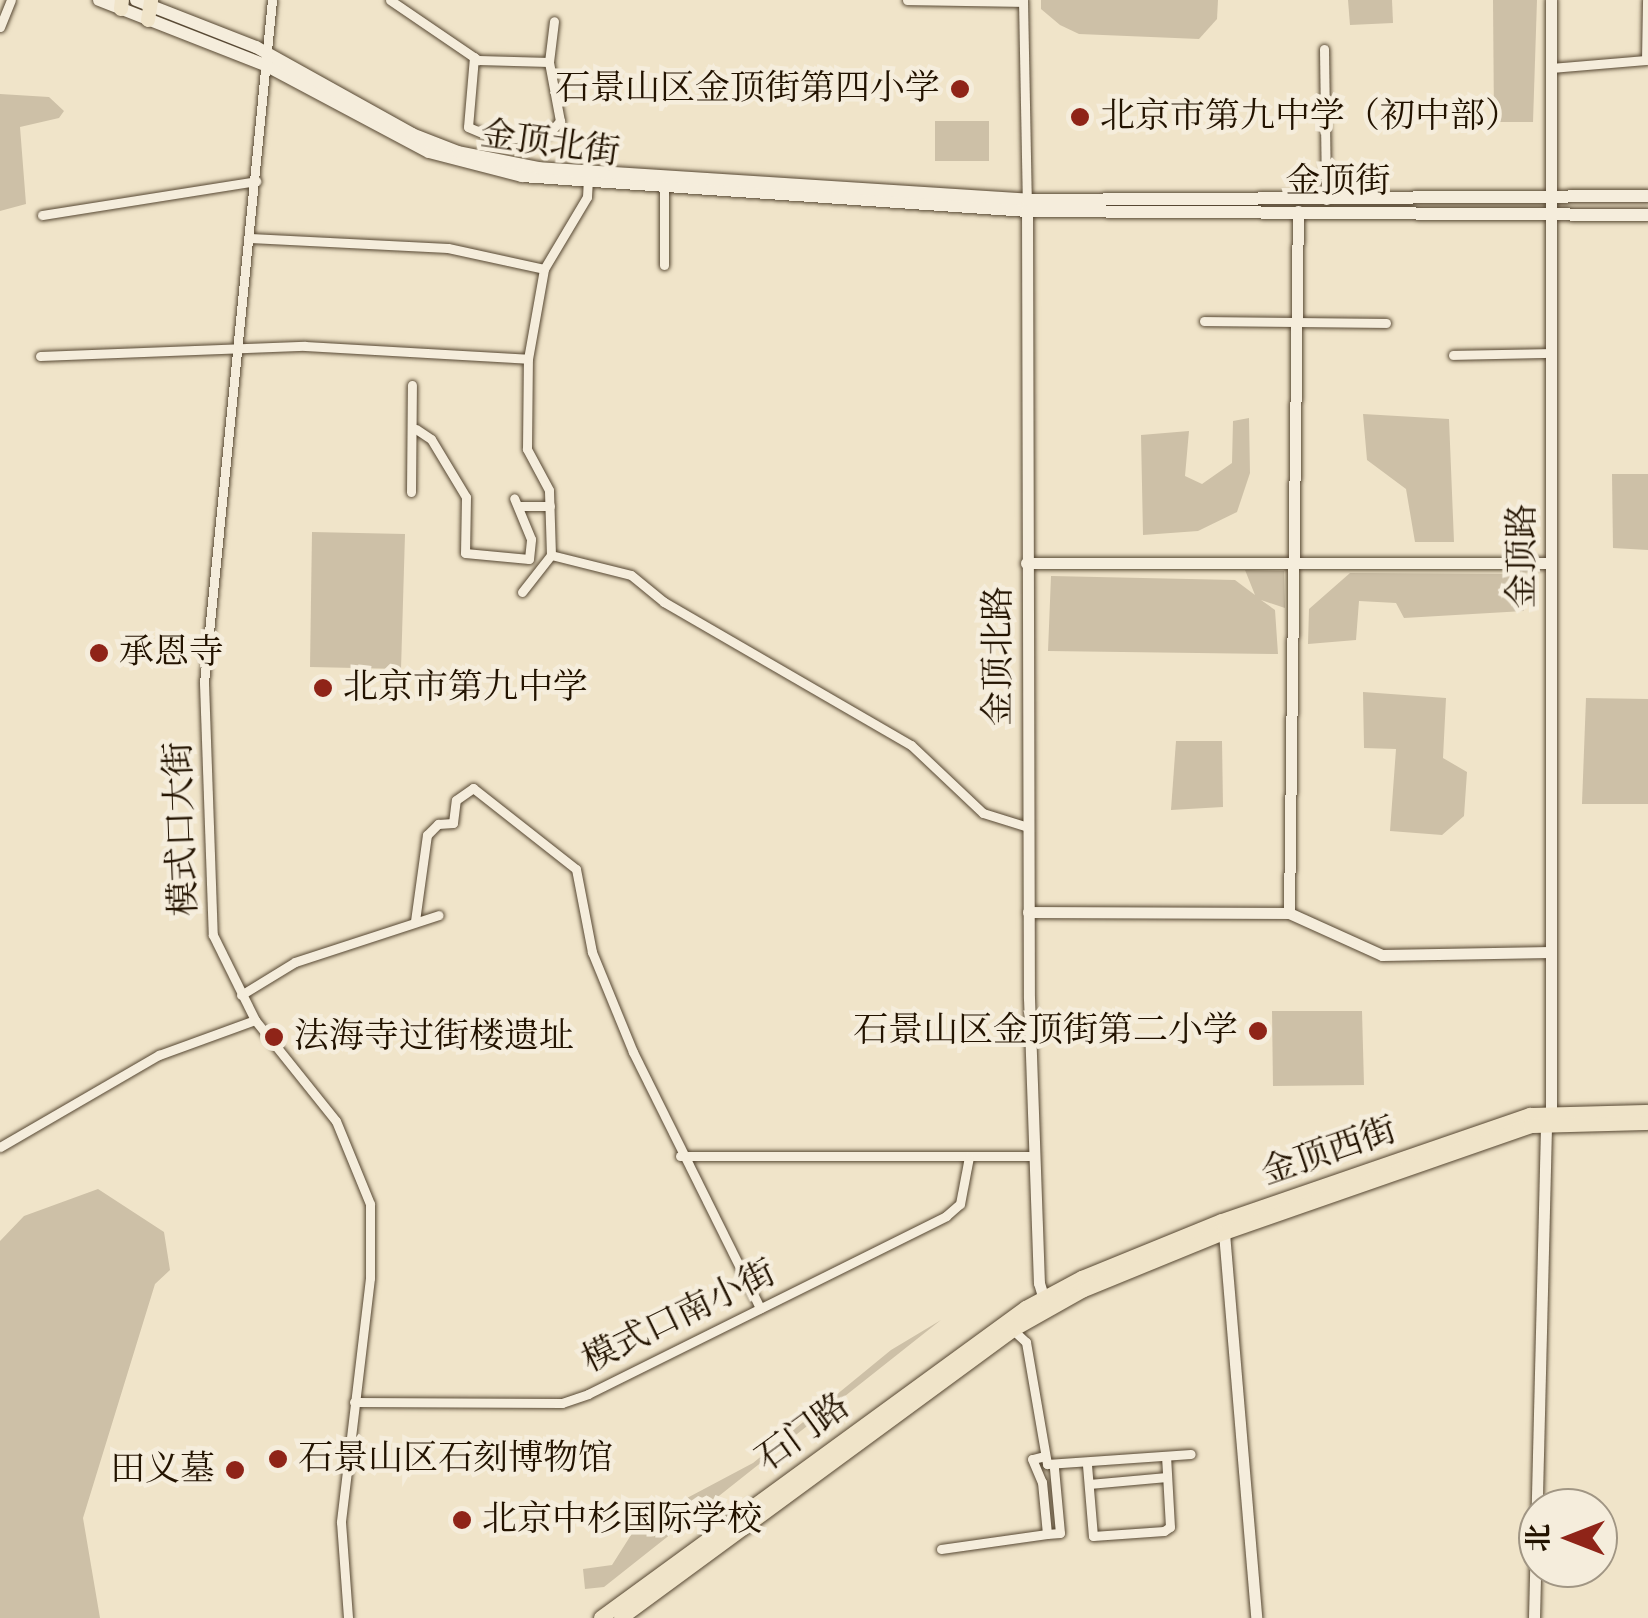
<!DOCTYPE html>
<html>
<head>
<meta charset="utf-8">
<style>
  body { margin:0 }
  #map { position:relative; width:1648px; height:1618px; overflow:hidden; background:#f0e4c9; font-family:"IM FELL DW Pica","Noto Serif SC",serif }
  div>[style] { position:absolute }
  .green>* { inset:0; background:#cdc0a7 }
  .roads { filter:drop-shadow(0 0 2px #564732) drop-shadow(0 0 2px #564732) }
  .minor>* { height:9px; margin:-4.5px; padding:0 4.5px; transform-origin:4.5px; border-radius:4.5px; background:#f5eddc }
  .tertiary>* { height:11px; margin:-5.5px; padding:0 5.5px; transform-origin:5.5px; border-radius:5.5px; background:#f5eddc }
  .secondary>* { height:12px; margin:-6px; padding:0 6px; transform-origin:6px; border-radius:6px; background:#f5eddc }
  .primary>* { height:14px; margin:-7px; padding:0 7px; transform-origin:7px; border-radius:7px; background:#f0e4c9 }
  .trunk>* { height:14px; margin:-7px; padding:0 7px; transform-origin:7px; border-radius:7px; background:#f0e4c9 }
  .dots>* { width:28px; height:28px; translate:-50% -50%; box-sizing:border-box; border:5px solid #f5eddc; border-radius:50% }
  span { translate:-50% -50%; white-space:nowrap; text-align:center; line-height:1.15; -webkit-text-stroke:9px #f5eddc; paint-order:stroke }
  .poi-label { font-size:35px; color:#231300 }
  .right { translate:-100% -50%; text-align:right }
  .left { translate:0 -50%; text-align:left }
  .street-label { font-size:35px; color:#231300 }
  .north { position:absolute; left:1518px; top:1488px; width:100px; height:100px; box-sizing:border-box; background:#f5eddc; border:2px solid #a19684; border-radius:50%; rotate:270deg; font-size:28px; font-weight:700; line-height:40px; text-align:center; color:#231300 }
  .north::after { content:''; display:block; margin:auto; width:35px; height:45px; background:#8f2418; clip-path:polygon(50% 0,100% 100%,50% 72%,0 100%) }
</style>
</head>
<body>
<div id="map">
  <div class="green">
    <div style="clip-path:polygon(1041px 0,1218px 0,1217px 19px,1199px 39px,1079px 34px,1060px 25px,1041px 9px)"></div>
    <div style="clip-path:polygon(1348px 0,1392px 0,1393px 23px,1350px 25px)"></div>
    <div style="clip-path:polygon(1493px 0,1537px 0,1533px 122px,1494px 122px)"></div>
    <div style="clip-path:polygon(0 94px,49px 97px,64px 111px,59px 118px,20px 127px,26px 204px,0 211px)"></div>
    <div style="clip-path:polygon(935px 121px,989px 121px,989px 161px,935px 161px)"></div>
    <div style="clip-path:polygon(1363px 414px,1449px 419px,1454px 542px,1415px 542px,1406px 489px,1367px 460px)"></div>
    <div style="clip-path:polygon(1249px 418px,1250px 473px,1237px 512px,1198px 531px,1143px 535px,1141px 435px,1189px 431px,1185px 476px,1202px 484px,1232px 463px,1233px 421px)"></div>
    <div style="clip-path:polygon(1612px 474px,1648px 474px,1648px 550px,1613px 548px)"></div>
    <div style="clip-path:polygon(312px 532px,405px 534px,401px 669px,310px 667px)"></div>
    <div style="clip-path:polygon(1245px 570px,1284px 571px,1285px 608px,1261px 600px,1275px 610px,1278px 654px,1048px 651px,1051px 576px,1235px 580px,1255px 595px)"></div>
    <div style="clip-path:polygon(1350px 573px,1521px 574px,1524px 611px,1404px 618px,1396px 603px,1359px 601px,1356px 640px,1308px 644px,1309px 609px)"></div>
    <div style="clip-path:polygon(1363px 692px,1446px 698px,1443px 758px,1467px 772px,1464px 816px,1442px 835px,1390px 831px,1396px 749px,1364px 748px)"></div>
    <div style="clip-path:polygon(1586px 698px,1648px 699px,1648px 804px,1582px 804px)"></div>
    <div style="clip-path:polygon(1176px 741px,1222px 741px,1223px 807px,1171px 810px)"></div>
    <div style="clip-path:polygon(1272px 1011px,1362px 1011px,1364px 1085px,1273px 1086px)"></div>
    <div style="clip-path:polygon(98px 1189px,164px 1232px,170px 1270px,155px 1284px,83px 1518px,100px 1618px,0 1618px,0 1241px,24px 1216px)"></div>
    <div style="clip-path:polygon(941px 1320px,604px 1587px,585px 1589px,583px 1569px,612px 1565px,638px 1524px,753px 1463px,891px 1350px)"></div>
  </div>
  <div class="roads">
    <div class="minor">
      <div style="left:272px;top:0;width:686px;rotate:95.69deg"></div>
      <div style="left:204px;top:683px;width:252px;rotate:88deg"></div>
      <div style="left:213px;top:935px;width:95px;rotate:63.7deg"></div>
      <div style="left:255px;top:1020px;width:129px;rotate:51.3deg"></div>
      <div style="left:336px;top:1121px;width:90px;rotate:67.7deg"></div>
      <div style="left:370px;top:1204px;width:74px;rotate:90deg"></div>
      <div style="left:370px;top:1278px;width:246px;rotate:96.8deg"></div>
      <div style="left:341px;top:1522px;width:96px;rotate:85.8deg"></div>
      <div style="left:390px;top:0;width:107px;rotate:34.3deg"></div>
      <div style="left:478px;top:60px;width:71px;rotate:1.6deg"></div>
      <div style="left:549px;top:62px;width:41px;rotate:-83deg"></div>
      <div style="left:907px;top:0;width:116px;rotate:1deg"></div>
      <div style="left:1023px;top:0;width:200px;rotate:88.9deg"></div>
      <div style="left:0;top:27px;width:29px;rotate:-68deg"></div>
      <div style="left:1324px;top:49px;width:151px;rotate:89.2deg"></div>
      <div style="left:474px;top:57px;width:70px;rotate:94.9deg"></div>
      <div style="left:468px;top:127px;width:34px;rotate:23deg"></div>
      <div style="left:499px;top:140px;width:49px;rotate:-7deg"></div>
      <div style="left:548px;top:134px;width:18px;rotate:-47deg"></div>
      <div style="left:560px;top:121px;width:60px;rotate:-100.6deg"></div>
      <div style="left:1551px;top:68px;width:95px;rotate:-4.8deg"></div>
      <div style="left:1646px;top:60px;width:60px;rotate:-89deg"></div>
      <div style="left:664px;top:187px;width:78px;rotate:90deg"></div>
      <div style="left:42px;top:215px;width:217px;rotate:-9deg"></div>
      <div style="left:250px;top:238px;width:198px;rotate:2.9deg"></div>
      <div style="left:448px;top:248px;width:98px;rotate:12.3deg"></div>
      <div style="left:1204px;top:321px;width:182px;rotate:0.6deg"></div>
      <div style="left:1453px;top:355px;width:97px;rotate:-1.2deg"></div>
      <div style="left:40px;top:356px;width:265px;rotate:-2.2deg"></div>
      <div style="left:305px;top:346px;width:223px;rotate:3.3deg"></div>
      <div style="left:416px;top:429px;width:18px;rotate:34deg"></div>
      <div style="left:431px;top:439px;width:68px;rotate:58.9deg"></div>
      <div style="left:466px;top:497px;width:56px;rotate:91deg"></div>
      <div style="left:465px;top:553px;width:64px;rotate:5.4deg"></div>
      <div style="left:529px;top:559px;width:20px;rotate:-84deg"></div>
      <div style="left:531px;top:539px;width:44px;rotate:-112.5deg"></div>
      <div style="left:411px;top:492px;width:107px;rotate:-89.5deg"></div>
      <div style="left:518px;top:506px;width:32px"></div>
      <div style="left:551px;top:555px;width:82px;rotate:14deg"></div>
      <div style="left:631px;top:575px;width:43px;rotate:39.3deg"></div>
      <div style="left:664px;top:602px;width:285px;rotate:30.1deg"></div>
      <div style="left:911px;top:745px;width:99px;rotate:43.4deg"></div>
      <div style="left:983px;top:813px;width:47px;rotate:17.3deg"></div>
      <div style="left:551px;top:555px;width:65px;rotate:-91.8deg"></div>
      <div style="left:549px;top:490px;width:47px;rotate:-118.2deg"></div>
      <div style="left:527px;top:449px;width:90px;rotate:-89.4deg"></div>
      <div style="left:528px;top:359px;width:91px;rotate:-79.9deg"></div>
      <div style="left:544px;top:269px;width:84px;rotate:-59.2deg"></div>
      <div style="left:587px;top:197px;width:20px;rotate:-87deg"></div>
      <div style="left:522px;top:592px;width:47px;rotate:-51.9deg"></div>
      <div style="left:415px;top:921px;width:87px;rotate:-82.1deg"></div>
      <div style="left:427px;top:835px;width:16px;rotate:-45deg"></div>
      <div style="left:438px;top:824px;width:15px;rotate:-4deg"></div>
      <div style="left:453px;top:823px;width:23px;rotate:-83deg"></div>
      <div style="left:456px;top:800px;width:21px;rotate:-35deg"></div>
      <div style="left:473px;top:788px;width:131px;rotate:38.2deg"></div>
      <div style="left:576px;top:869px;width:85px;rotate:79.1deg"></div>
      <div style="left:592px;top:952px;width:108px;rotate:67.7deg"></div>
      <div style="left:633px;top:1052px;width:286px;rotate:63.6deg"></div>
      <div style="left:241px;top:995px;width:63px;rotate:-31.4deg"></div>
      <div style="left:295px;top:962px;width:151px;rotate:-18.1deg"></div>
      <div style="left:0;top:1147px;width:184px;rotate:-30.1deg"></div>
      <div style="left:159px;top:1055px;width:102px;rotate:-20deg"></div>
      <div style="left:680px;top:1156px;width:354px"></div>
      <div style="left:1013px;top:1330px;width:18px;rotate:43deg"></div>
      <div style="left:1026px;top:1342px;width:124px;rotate:80.2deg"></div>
      <div style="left:1047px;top:1464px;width:144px;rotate:-4deg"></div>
      <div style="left:354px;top:1402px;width:208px;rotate:0.3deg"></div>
      <div style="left:562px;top:1403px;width:28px;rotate:-19deg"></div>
      <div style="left:588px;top:1394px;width:400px;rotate:-26.4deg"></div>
      <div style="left:946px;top:1216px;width:18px;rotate:-41deg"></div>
      <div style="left:960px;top:1204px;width:48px;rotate:-79.2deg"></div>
      <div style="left:1041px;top:1457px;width:9px;rotate:167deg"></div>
      <div style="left:1032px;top:1459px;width:25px;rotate:67deg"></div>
      <div style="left:1042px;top:1482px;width:52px;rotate:84.5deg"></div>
      <div style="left:1047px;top:1534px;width:13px;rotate:-4deg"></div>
      <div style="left:1060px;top:1533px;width:65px;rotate:-95.3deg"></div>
      <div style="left:1087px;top:1465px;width:71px;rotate:85.2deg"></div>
      <div style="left:1093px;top:1536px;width:71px;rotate:-4deg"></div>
      <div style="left:1164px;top:1531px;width:7px;rotate:-34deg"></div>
      <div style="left:1170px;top:1527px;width:71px;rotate:-93.2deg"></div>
      <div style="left:1089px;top:1484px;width:78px;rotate:-5.1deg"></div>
      <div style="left:941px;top:1549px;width:107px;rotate:-8.1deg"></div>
    </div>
    <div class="tertiary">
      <div style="left:1027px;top:206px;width:792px;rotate:89.86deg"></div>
      <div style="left:1029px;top:998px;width:285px;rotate:88deg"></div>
      <div style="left:1039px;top:1283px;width:24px;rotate:73deg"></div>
      <div style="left:1026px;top:563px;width:524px"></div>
      <div style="left:1028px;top:912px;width:261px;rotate:0.2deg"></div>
      <div style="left:1289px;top:913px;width:102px;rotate:24.3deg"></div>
      <div style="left:1382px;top:955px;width:168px;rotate:-1deg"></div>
      <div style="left:1289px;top:913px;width:702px;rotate:-89.27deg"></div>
      <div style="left:1551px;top:1111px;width:1111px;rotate:-90deg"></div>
      <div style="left:1224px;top:1233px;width:386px;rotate:85.2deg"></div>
      <div style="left:1534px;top:1618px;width:496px;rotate:-88.6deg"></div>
    </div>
    <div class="secondary">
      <div style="left:99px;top:0;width:180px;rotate:21.4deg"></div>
      <div style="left:267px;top:66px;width:183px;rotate:28deg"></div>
      <div style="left:429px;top:152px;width:96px;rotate:14.5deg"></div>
      <div style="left:522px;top:176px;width:506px;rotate:3.96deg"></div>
      <div style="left:1027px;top:211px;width:621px;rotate:0.37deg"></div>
      <div style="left:136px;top:0;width:129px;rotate:21.4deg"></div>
      <div style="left:256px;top:47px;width:179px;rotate:29.1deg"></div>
      <div style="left:412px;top:134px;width:49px;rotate:21.4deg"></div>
      <div style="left:458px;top:152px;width:82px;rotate:11.3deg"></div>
      <div style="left:538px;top:168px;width:490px;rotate:3.7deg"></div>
      <div style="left:1027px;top:200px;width:621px;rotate:-0.37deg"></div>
    </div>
    <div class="primary">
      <div style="left:121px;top:9px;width:9px;rotate:-84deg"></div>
      <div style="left:148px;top:20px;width:20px;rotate:-81deg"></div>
    </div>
    <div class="trunk">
      <div style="left:601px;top:1618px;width:526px;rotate:-36.11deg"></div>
      <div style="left:1026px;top:1308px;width:64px;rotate:-28.2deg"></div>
      <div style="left:1082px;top:1278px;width:151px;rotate:-22.2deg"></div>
      <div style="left:1222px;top:1221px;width:326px;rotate:-19deg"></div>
      <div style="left:1530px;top:1115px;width:118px;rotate:-1.5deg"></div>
      <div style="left:621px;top:1618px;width:486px;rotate:-36.3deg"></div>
      <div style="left:1013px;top:1330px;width:81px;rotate:-29.4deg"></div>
      <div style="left:1084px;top:1290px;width:151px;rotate:-22.2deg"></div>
      <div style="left:1224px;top:1233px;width:325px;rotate:-19.2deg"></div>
      <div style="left:1531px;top:1126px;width:117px;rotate:-1.5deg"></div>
    </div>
  </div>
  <div class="dots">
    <div style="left:960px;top:89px;background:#8f2418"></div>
    <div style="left:1080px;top:117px;background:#8f2418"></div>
    <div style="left:99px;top:653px;background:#8f2418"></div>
    <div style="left:323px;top:688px;background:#8f2418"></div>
    <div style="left:1258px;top:1031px;background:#8f2418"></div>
    <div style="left:274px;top:1037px;background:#8f2418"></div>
    <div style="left:278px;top:1459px;background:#8f2418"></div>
    <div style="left:235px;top:1470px;background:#8f2418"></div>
    <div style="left:462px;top:1520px;background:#8f2418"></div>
  </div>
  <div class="poi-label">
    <span class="right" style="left:940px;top:89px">石景山区金顶街第四小学</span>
    <span class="left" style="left:1100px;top:117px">北京市第九中学（初中部）</span>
    <span class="left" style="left:119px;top:653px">承恩寺</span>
    <span class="left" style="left:343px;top:688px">北京市第九中学</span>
    <span class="right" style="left:1238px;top:1031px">石景山区金顶街第二小学</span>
    <span class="left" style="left:294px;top:1037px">法海寺过街楼遗址</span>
    <span class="left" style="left:298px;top:1459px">石景山区石刻博物馆</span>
    <span class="right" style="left:215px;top:1470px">田义墓</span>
    <span class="left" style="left:482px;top:1520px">北京中杉国际学校</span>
  </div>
  <div class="street-label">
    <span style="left:550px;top:144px;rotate:8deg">金顶北街</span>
    <span style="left:1338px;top:182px">金顶街</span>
    <span style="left:1523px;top:556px;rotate:-90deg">金顶路</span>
    <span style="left:999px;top:656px;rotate:-90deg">金顶北路</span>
    <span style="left:182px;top:829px;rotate:-92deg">模式口大街</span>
    <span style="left:1329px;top:1152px;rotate:-19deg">金顶西街</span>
    <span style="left:679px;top:1317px;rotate:-26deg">模式口南小街</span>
    <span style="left:803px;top:1433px;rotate:-36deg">石门路</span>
  </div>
  <div class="north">北</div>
</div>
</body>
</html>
